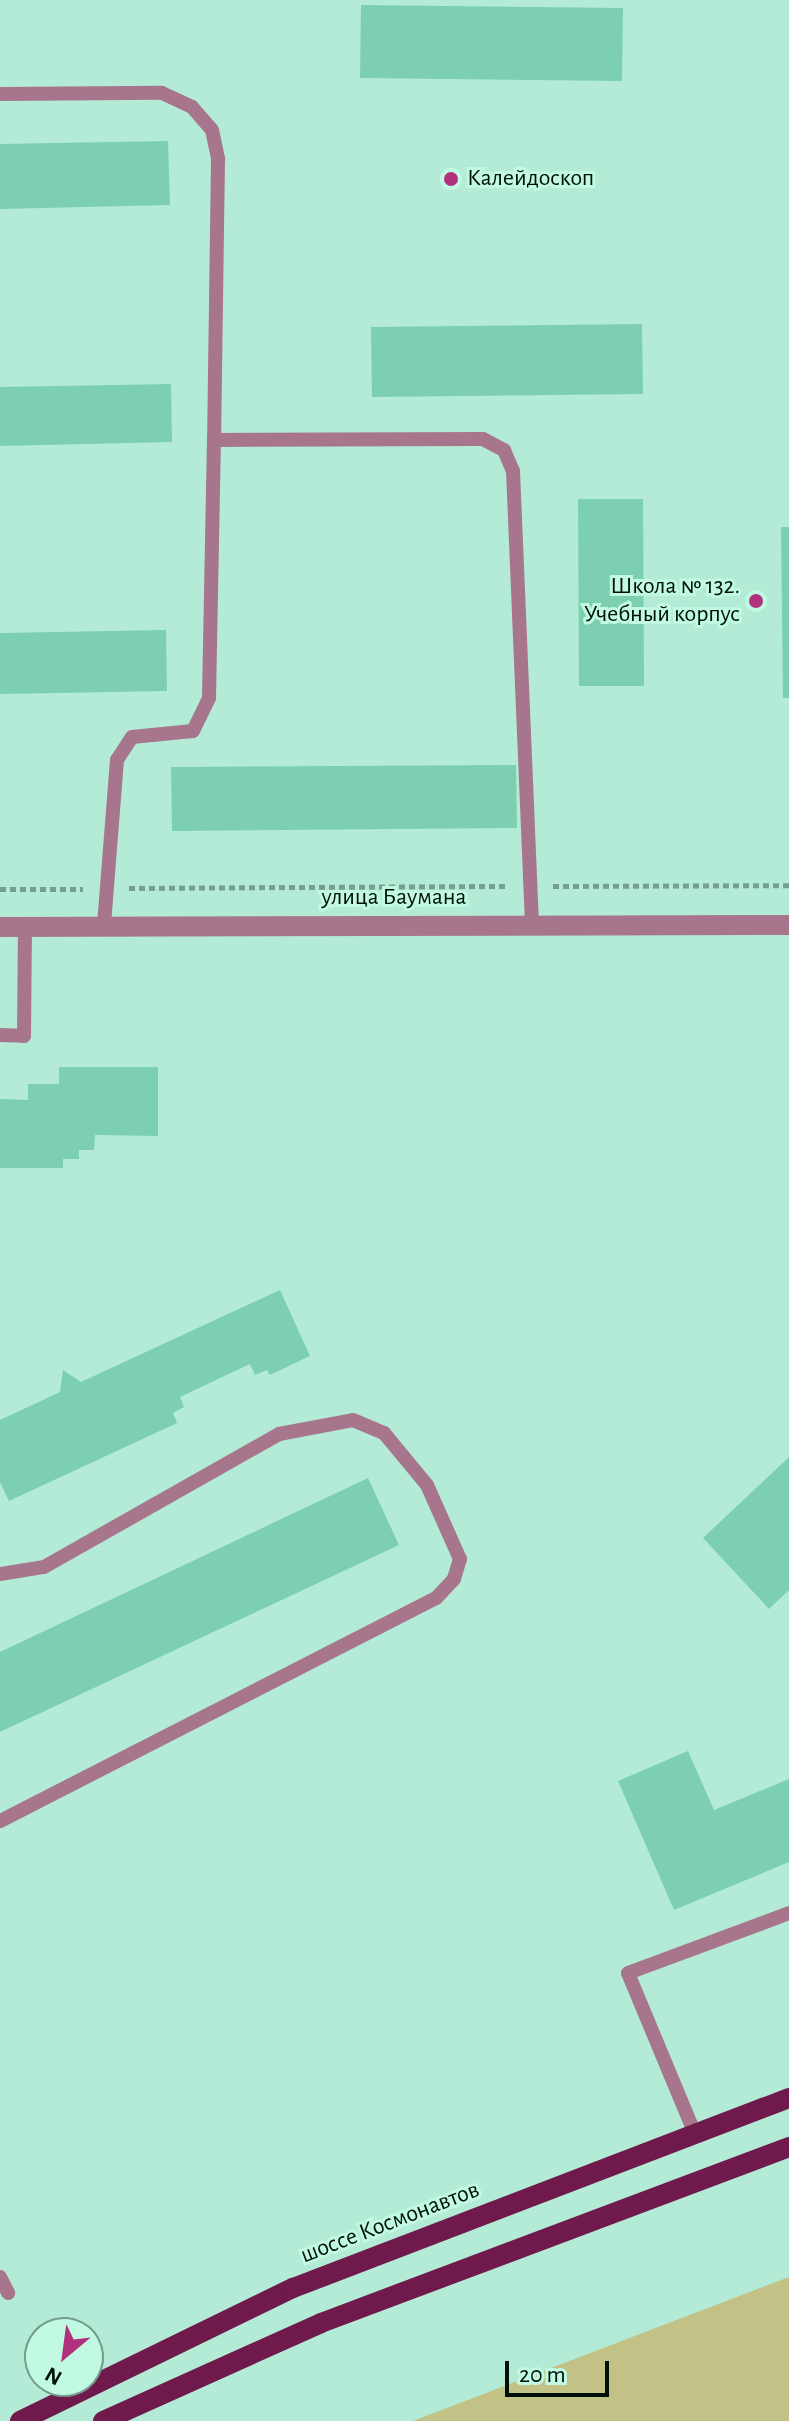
<!DOCTYPE html>
<html>
<head>
<meta charset="utf-8">
<style>
  body { margin:0 }
  #map { position:relative; width:789px; height:2421px; overflow:hidden; background:#b4ebd6; font-family:"Alegreya Sans",sans-serif }
  div>[style] { position:absolute }
  .green>* { inset:0; background:#c2c286 }
  .building>* { inset:0; background:#7cd0b1 }
  .path>* { height:5px; margin-top:-2.5px; transform-origin:0; background:repeating-linear-gradient(90deg,#759f8f 0 6px,transparent 0 10px) }
  .service>* { height:14px; margin:-7px; padding:0 7px; transform-origin:7px; border-radius:7px; background:#a7768d }
  .minor>* { height:20px; margin:-10px; padding:0 10px; transform-origin:10px; border-radius:10px; background:#a7768d }
  .primary>* { height:20px; margin:-10px; padding:0 10px; transform-origin:10px; border-radius:10px; background:#6f194c }
  .dots>* { width:22px; height:22px; translate:-50% -50%; box-sizing:border-box; border:4px solid #c1f9e3; border-radius:50% }
  span { translate:-50% -50%; white-space:nowrap; text-align:center; line-height:1.15; -webkit-text-stroke:6px #c1f9e3; paint-order:stroke }
  .poi-label { font-size:24px; color:#00110a }
  .left { translate:0 -50%; text-align:left }
  .right { translate:-100% -50%; text-align:right }
  .street-label { font-size:24px; color:#00110a }
  .north { position:absolute; left:24px; top:2317px; width:80px; height:80px; box-sizing:border-box; background:#c1f9e3; border:2px solid #749c8c; border-radius:50%; rotate:209deg; font-size:22px; font-weight:700; line-height:32px; text-align:center; color:#00110a }
  .north::after { content:''; display:block; margin:auto; width:28px; height:36px; background:#b1317d; clip-path:polygon(50% 0,100% 100%,50% 72%,0 100%) }
  .scale { position:absolute; left:505px; top:2361px; width:104px; height:36px; box-sizing:border-box; border:4px solid #00110a; border-top:0; padding-left:10px; font-size:24px; line-height:28px; white-space:nowrap; color:#00110a; -webkit-text-stroke:6px #c1f9e3; paint-order:stroke }
</style>
</head>
<body>
<div id="map">
  <div class="green">
    <div style="clip-path:polygon(789px 2277px,789px 2421px,413px 2421px)"></div>
  </div>
  <div class="building">
    <div style="clip-path:polygon(361px 5px,623px 8px,622px 81px,360px 78px)"></div>
    <div style="clip-path:polygon(168px 141px,170px 205px,0 209px,0 144px)"></div>
    <div style="clip-path:polygon(642px 324px,643px 394px,372px 397px,371px 327px)"></div>
    <div style="clip-path:polygon(171px 384px,172px 442px,0 446px,0 387px)"></div>
    <div style="clip-path:polygon(578px 499px,643px 499px,644px 686px,579px 686px)"></div>
    <div style="clip-path:polygon(781px 527px,789px 527px,789px 698px,783px 698px)"></div>
    <div style="clip-path:polygon(166px 630px,167px 691px,0 694px,0 633px)"></div>
    <div style="clip-path:polygon(516px 765px,517px 828px,172px 831px,171px 767px)"></div>
    <div style="clip-path:polygon(59px 1067px,158px 1067px,158px 1136px,95px 1135px,94px 1150px,79px 1150px,79px 1159px,63px 1159px,63px 1168px,0 1168px,0 1099px,28px 1100px,28px 1084px,59px 1084px)"></div>
    <div style="clip-path:polygon(280px 1290px,310px 1356px,270px 1375px,267px 1370px,255px 1375px,250px 1364px,180px 1397px,184px 1407px,173px 1413px,177px 1423px,9px 1501px,0 1482px,0 1420px,60px 1392px,63px 1370px,81px 1382px)"></div>
    <div style="clip-path:polygon(789px 1457px,789px 1590px,769px 1609px,703px 1538px)"></div>
    <div style="clip-path:polygon(368px 1478px,399px 1545px,0 1732px,0 1652px)"></div>
    <div style="clip-path:polygon(688px 1751px,714px 1810px,789px 1779px,789px 1862px,674px 1910px,618px 1781px)"></div>
  </div>
  <div class="path">
    <div style="left:553px;top:886px;width:236px;rotate:-0.2deg"></div>
    <div style="left:129px;top:888px;width:378px;rotate:-0.3deg"></div>
    <div style="left:0;top:889px;width:83px"></div>
  </div>
  <div class="service">
    <div style="left:0;top:94px;width:162px;rotate:-0.4deg"></div>
    <div style="left:162px;top:93px;width:33px;rotate:25deg"></div>
    <div style="left:192px;top:107px;width:30px;rotate:49deg"></div>
    <div style="left:212px;top:130px;width:30px;rotate:78deg"></div>
    <div style="left:218px;top:159px;width:281px;rotate:90.8deg"></div>
    <div style="left:104px;top:925px;width:166px;rotate:-85.5deg"></div>
    <div style="left:117px;top:760px;width:27px;rotate:-57deg"></div>
    <div style="left:132px;top:737px;width:61px;rotate:-5.6deg"></div>
    <div style="left:193px;top:731px;width:37px;rotate:-64deg"></div>
    <div style="left:209px;top:698px;width:258px;rotate:-88.9deg"></div>
    <div style="left:214px;top:440px;width:269px;rotate:-0.2deg"></div>
    <div style="left:483px;top:439px;width:24px;rotate:28deg"></div>
    <div style="left:504px;top:450px;width:23px;rotate:67deg"></div>
    <div style="left:513px;top:471px;width:453px;rotate:87.6deg"></div>
    <div style="left:0;top:1035px;width:24px;rotate:2deg"></div>
    <div style="left:24px;top:1036px;width:109px;rotate:-89.5deg"></div>
    <div style="left:0;top:1574px;width:45px;rotate:-9deg"></div>
    <div style="left:44px;top:1567px;width:270px;rotate:-29.5deg"></div>
    <div style="left:279px;top:1434px;width:75px;rotate:-10.7deg"></div>
    <div style="left:353px;top:1420px;width:34px;rotate:23deg"></div>
    <div style="left:384px;top:1433px;width:67px;rotate:50.4deg"></div>
    <div style="left:427px;top:1485px;width:81px;rotate:66deg"></div>
    <div style="left:460px;top:1559px;width:21px;rotate:107deg"></div>
    <div style="left:454px;top:1579px;width:26px;rotate:133deg"></div>
    <div style="left:436px;top:1598px;width:490px;rotate:152.9deg"></div>
    <div style="left:695px;top:2134px;width:174px;rotate:-112.6deg"></div>
    <div style="left:628px;top:1973px;width:172px;rotate:-20.4deg"></div>
    <div style="left:0;top:2277px;width:18px;rotate:63deg"></div>
  </div>
  <div class="minor">
    <div style="left:0;top:927px;width:789px;rotate:-0.15deg"></div>
  </div>
  <div class="primary">
    <div style="left:20px;top:2421px;width:304px;rotate:-26deg"></div>
    <div style="left:293px;top:2288px;width:531px;rotate:-20.96deg"></div>
    <div style="left:103px;top:2421px;width:239px;rotate:-24.2deg"></div>
    <div style="left:321px;top:2323px;width:500px;rotate:-20.6deg"></div>
  </div>
  <div class="dots">
    <div style="left:451px;top:179px;background:#b1317d"></div>
    <div style="left:756px;top:601px;background:#b1317d"></div>
  </div>
  <div class="poi-label">
    <span class="left" style="left:467px;top:179px">Калейдоскоп</span>
    <span class="right" style="left:740px;top:601px">Школа № 132.<br>Учебный корпус</span>
  </div>
  <div class="street-label">
    <span style="left:394px;top:898px">улица Баумана</span>
    <span style="left:390px;top:2223px;rotate:-21deg">шоссе Космонавтов</span>
  </div>
  <div class="north">N</div>
  <div class="scale">20 m</div>
</div>
</body>
</html>
